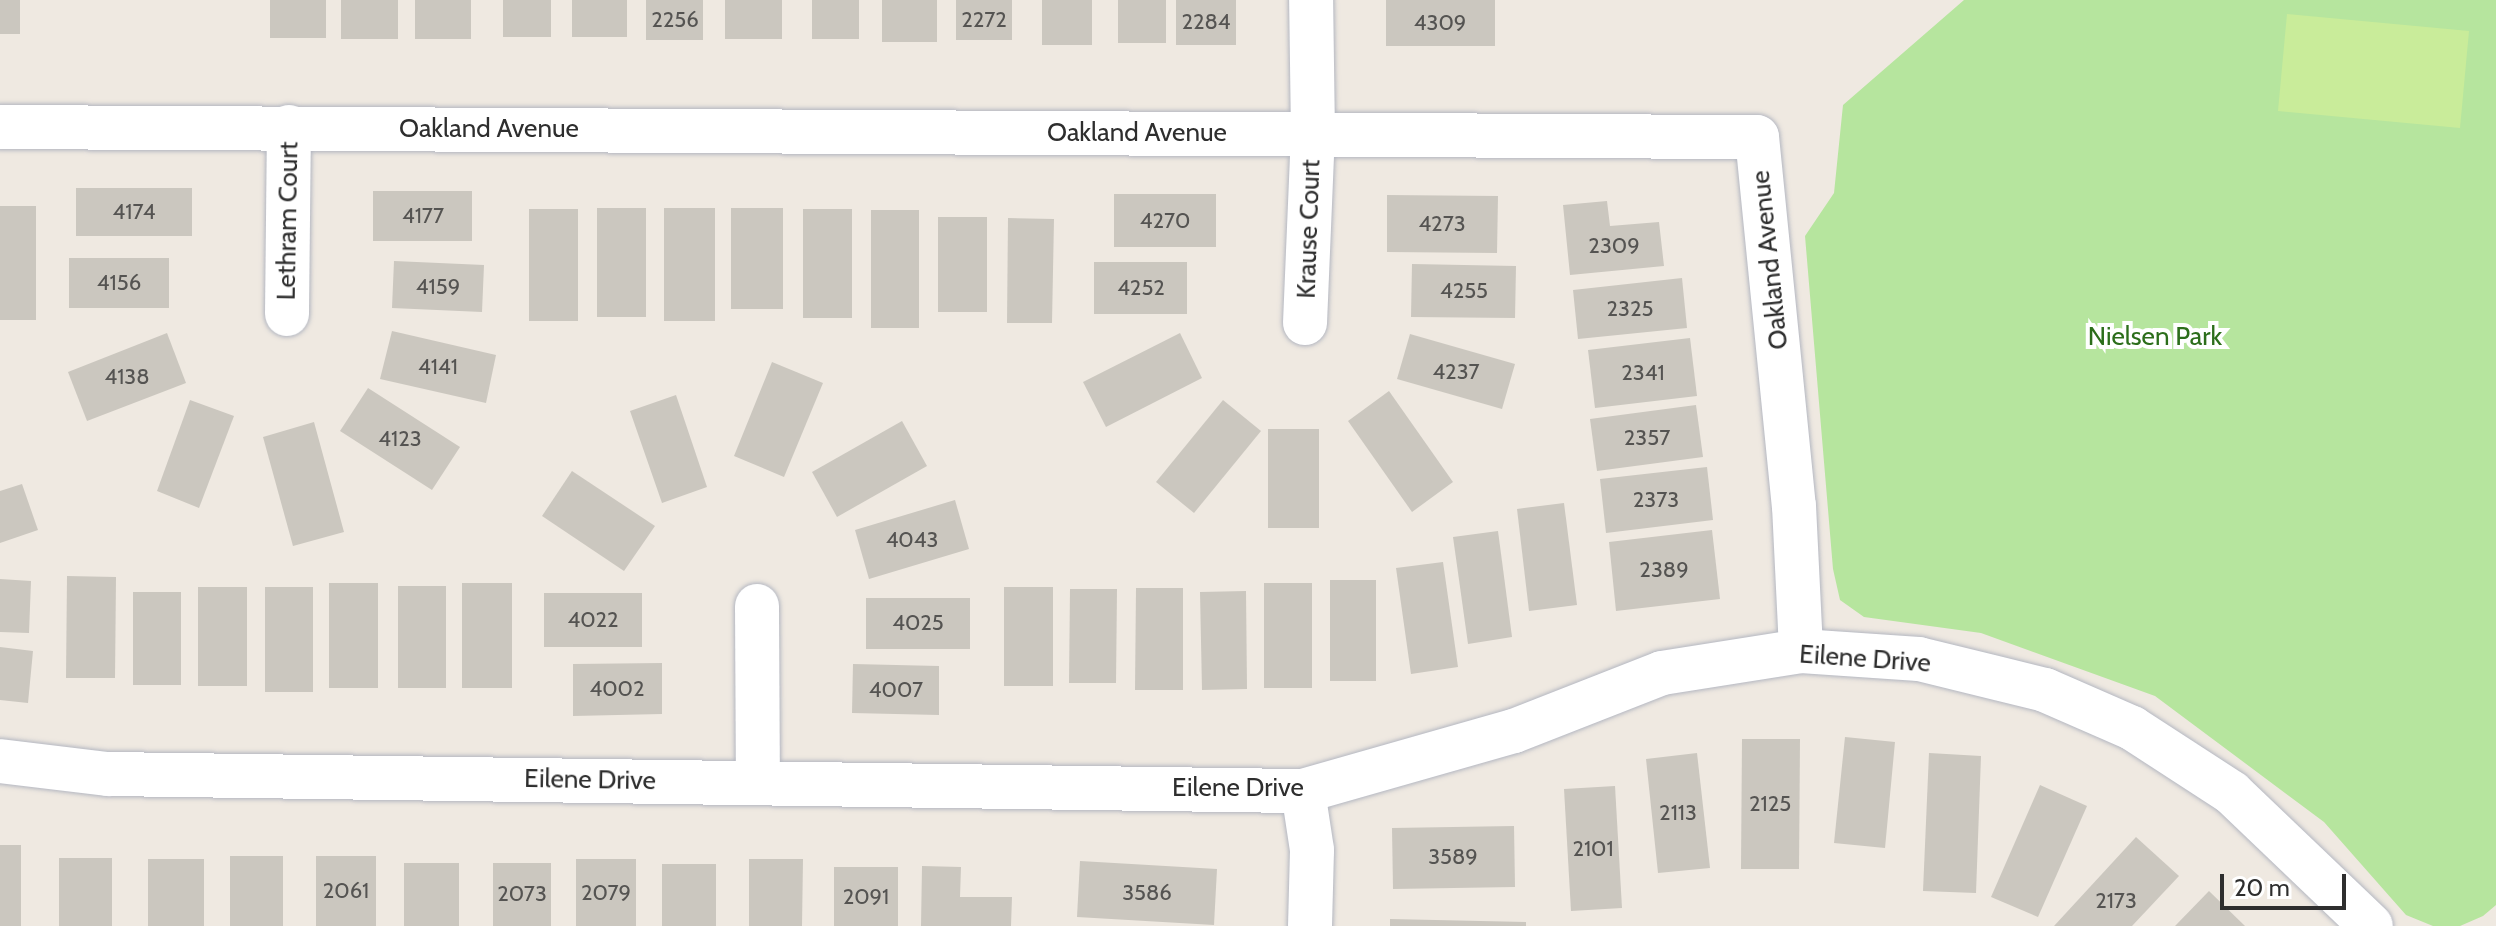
<!DOCTYPE html>
<html>
<head>
<meta charset="utf-8">
<style>
  body { margin:0 }
  #map { position:relative; width:2496px; height:926px; overflow:hidden; background:#efe9e1; font-family:Cabin,sans-serif }
  div>[style] { position:absolute }
  .green>* { inset:0; background:#b6e59e }
  .pitch>* { inset:0; background:#c9ec9a }
  .building>* { inset:0; background:#cbc7bf }
  .roads { filter:drop-shadow(0 0 2px #b4b7c1) drop-shadow(0 0 2px #b4b7c1) }
  .street>* { height:44px; margin:-22px; padding:0 22px; transform-origin:22px; border-radius:22px; background:#fff }
  span { translate:-50% -50%; white-space:nowrap; text-align:center; line-height:1.15; -webkit-text-stroke:8px #fff; paint-order:stroke }
  .number-label { font-size:22px; color:#555452 }
  .number-label span { -webkit-text-stroke-width:0 }
  .street-label { font-size:26px; color:#2e2e2e }
  .park-label { font-size:26px; color:#2c6e1b }
  .scale { position:absolute; left:2220px; top:874px; width:126px; height:36px; box-sizing:border-box; border:4px solid #2e2e2e; border-top:0; padding-left:10px; font-size:24px; line-height:28px; white-space:nowrap; color:#2e2e2e; -webkit-text-stroke:6px #fff; paint-order:stroke }
</style>
</head>
<body>
<div id="map">
  <div class="green">
    <div style="clip-path:polygon(1964px 0,2496px 0,2496px 905px,2483px 916px,2460px 926px,2433px 926px,2406px 915px,2324px 822px,2155px 696px,1981px 633px,1864px 617px,1840px 600px,1833px 569px,1805px 236px,1834px 193px,1843px 105px)"></div>
  </div>
  <div class="pitch">
    <div style="clip-path:polygon(2287px 14px,2469px 31px,2460px 128px,2278px 111px)"></div>
  </div>
  <div class="building">
    <div style="clip-path:polygon(0 0,20px 0,20px 34px,0 34px)"></div>
    <div style="clip-path:polygon(270px 0,326px 0,326px 38px,270px 38px)"></div>
    <div style="clip-path:polygon(341px 0,398px 0,398px 39px,341px 39px)"></div>
    <div style="clip-path:polygon(415px 0,471px 0,471px 39px,415px 39px)"></div>
    <div style="clip-path:polygon(503px 0,551px 0,551px 37px,503px 37px)"></div>
    <div style="clip-path:polygon(572px 0,627px 0,627px 37px,572px 37px)"></div>
    <div style="clip-path:polygon(646px 0,703px 0,703px 40px,646px 40px)"></div>
    <div style="clip-path:polygon(725px 0,782px 0,782px 39px,725px 39px)"></div>
    <div style="clip-path:polygon(812px 0,859px 0,859px 39px,812px 39px)"></div>
    <div style="clip-path:polygon(882px 0,937px 0,937px 42px,882px 42px)"></div>
    <div style="clip-path:polygon(956px 0,1012px 0,1012px 40px,956px 40px)"></div>
    <div style="clip-path:polygon(1042px 0,1092px 0,1092px 45px,1042px 45px)"></div>
    <div style="clip-path:polygon(1118px 0,1166px 0,1166px 43px,1118px 43px)"></div>
    <div style="clip-path:polygon(1176px 0,1236px 0,1236px 45px,1176px 45px)"></div>
    <div style="clip-path:polygon(1386px 0,1495px 0,1495px 46px,1386px 46px)"></div>
    <div style="clip-path:polygon(76px 188px,192px 188px,192px 236px,76px 236px)"></div>
    <div style="clip-path:polygon(373px 191px,472px 191px,472px 241px,373px 241px)"></div>
    <div style="clip-path:polygon(1114px 194px,1216px 194px,1216px 247px,1114px 247px)"></div>
    <div style="clip-path:polygon(1387px 195px,1498px 196px,1497px 253px,1387px 252px)"></div>
    <div style="clip-path:polygon(1607px 201px,1610px 226px,1659px 222px,1664px 266px,1570px 275px,1563px 205px)"></div>
    <div style="clip-path:polygon(0 206px,36px 206px,36px 320px,0 320px)"></div>
    <div style="clip-path:polygon(597px 208px,646px 208px,646px 317px,597px 317px)"></div>
    <div style="clip-path:polygon(664px 208px,715px 208px,715px 321px,664px 321px)"></div>
    <div style="clip-path:polygon(731px 208px,783px 208px,783px 309px,731px 309px)"></div>
    <div style="clip-path:polygon(529px 209px,578px 209px,578px 321px,529px 321px)"></div>
    <div style="clip-path:polygon(803px 209px,852px 209px,852px 318px,803px 318px)"></div>
    <div style="clip-path:polygon(871px 210px,919px 210px,919px 328px,871px 328px)"></div>
    <div style="clip-path:polygon(938px 217px,987px 217px,987px 312px,938px 312px)"></div>
    <div style="clip-path:polygon(1008px 218px,1054px 219px,1052px 323px,1007px 323px)"></div>
    <div style="clip-path:polygon(69px 258px,169px 258px,169px 308px,69px 308px)"></div>
    <div style="clip-path:polygon(394px 261px,484px 265px,482px 312px,392px 308px)"></div>
    <div style="clip-path:polygon(1094px 262px,1187px 262px,1187px 314px,1094px 314px)"></div>
    <div style="clip-path:polygon(1412px 264px,1516px 266px,1515px 318px,1411px 317px)"></div>
    <div style="clip-path:polygon(1682px 278px,1687px 328px,1578px 339px,1573px 290px)"></div>
    <div style="clip-path:polygon(392px 331px,496px 355px,486px 403px,380px 379px)"></div>
    <div style="clip-path:polygon(167px 333px,186px 383px,87px 421px,68px 372px)"></div>
    <div style="clip-path:polygon(1180px 333px,1202px 378px,1106px 427px,1083px 382px)"></div>
    <div style="clip-path:polygon(1410px 334px,1515px 364px,1502px 409px,1397px 379px)"></div>
    <div style="clip-path:polygon(1690px 338px,1697px 396px,1595px 408px,1588px 350px)"></div>
    <div style="clip-path:polygon(772px 362px,823px 383px,784px 477px,734px 456px)"></div>
    <div style="clip-path:polygon(368px 388px,460px 447px,432px 490px,340px 431px)"></div>
    <div style="clip-path:polygon(1389px 391px,1453px 482px,1412px 512px,1348px 421px)"></div>
    <div style="clip-path:polygon(676px 395px,707px 487px,662px 503px,630px 411px)"></div>
    <div style="clip-path:polygon(190px 400px,234px 416px,199px 508px,157px 491px)"></div>
    <div style="clip-path:polygon(1223px 400px,1261px 431px,1194px 513px,1156px 482px)"></div>
    <div style="clip-path:polygon(1696px 405px,1703px 457px,1597px 471px,1590px 419px)"></div>
    <div style="clip-path:polygon(902px 421px,927px 466px,837px 517px,812px 472px)"></div>
    <div style="clip-path:polygon(314px 422px,344px 532px,293px 546px,263px 437px)"></div>
    <div style="clip-path:polygon(1268px 429px,1319px 429px,1319px 528px,1268px 528px)"></div>
    <div style="clip-path:polygon(1707px 467px,1713px 520px,1606px 533px,1600px 479px)"></div>
    <div style="clip-path:polygon(572px 471px,655px 526px,624px 571px,542px 516px)"></div>
    <div style="clip-path:polygon(22px 484px,38px 530px,0 543px,0 491px)"></div>
    <div style="clip-path:polygon(955px 500px,969px 549px,869px 579px,855px 530px)"></div>
    <div style="clip-path:polygon(1564px 503px,1577px 605px,1529px 611px,1517px 509px)"></div>
    <div style="clip-path:polygon(1712px 530px,1720px 599px,1616px 611px,1609px 542px)"></div>
    <div style="clip-path:polygon(1498px 531px,1512px 637px,1468px 644px,1453px 537px)"></div>
    <div style="clip-path:polygon(1443px 562px,1458px 667px,1411px 674px,1396px 568px)"></div>
    <div style="clip-path:polygon(67px 576px,116px 577px,115px 678px,66px 678px)"></div>
    <div style="clip-path:polygon(0 579px,31px 581px,29px 633px,0 632px)"></div>
    <div style="clip-path:polygon(1330px 580px,1376px 580px,1376px 681px,1330px 681px)"></div>
    <div style="clip-path:polygon(329px 583px,378px 583px,378px 688px,329px 688px)"></div>
    <div style="clip-path:polygon(462px 583px,512px 583px,512px 688px,462px 688px)"></div>
    <div style="clip-path:polygon(1264px 583px,1312px 583px,1312px 688px,1264px 688px)"></div>
    <div style="clip-path:polygon(398px 586px,446px 586px,446px 688px,398px 688px)"></div>
    <div style="clip-path:polygon(198px 587px,247px 587px,247px 686px,198px 686px)"></div>
    <div style="clip-path:polygon(265px 587px,313px 587px,313px 692px,265px 692px)"></div>
    <div style="clip-path:polygon(1004px 587px,1053px 587px,1053px 686px,1004px 686px)"></div>
    <div style="clip-path:polygon(1136px 588px,1183px 588px,1183px 690px,1135px 690px)"></div>
    <div style="clip-path:polygon(1070px 589px,1117px 589px,1116px 683px,1069px 683px)"></div>
    <div style="clip-path:polygon(1246px 591px,1247px 689px,1202px 690px,1200px 592px)"></div>
    <div style="clip-path:polygon(133px 592px,181px 592px,181px 685px,133px 685px)"></div>
    <div style="clip-path:polygon(544px 593px,642px 593px,642px 647px,544px 647px)"></div>
    <div style="clip-path:polygon(866px 598px,970px 598px,970px 649px,866px 649px)"></div>
    <div style="clip-path:polygon(0 647px,33px 651px,28px 703px,0 700px)"></div>
    <div style="clip-path:polygon(662px 663px,662px 714px,573px 716px,573px 664px)"></div>
    <div style="clip-path:polygon(853px 664px,939px 666px,939px 715px,852px 713px)"></div>
    <div style="clip-path:polygon(1845px 737px,1895px 742px,1885px 848px,1834px 843px)"></div>
    <div style="clip-path:polygon(1742px 739px,1800px 739px,1799px 869px,1741px 869px)"></div>
    <div style="clip-path:polygon(1697px 753px,1710px 868px,1658px 873px,1646px 759px)"></div>
    <div style="clip-path:polygon(1929px 753px,1981px 756px,1976px 893px,1923px 891px)"></div>
    <div style="clip-path:polygon(2040px 785px,2087px 806px,2038px 917px,1991px 897px)"></div>
    <div style="clip-path:polygon(1615px 786px,1622px 908px,1571px 911px,1564px 789px)"></div>
    <div style="clip-path:polygon(1514px 826px,1515px 887px,1393px 889px,1392px 828px)"></div>
    <div style="clip-path:polygon(2136px 837px,2179px 876px,2132px 926px,2054px 926px)"></div>
    <div style="clip-path:polygon(0 845px,21px 845px,21px 926px,0 926px)"></div>
    <div style="clip-path:polygon(230px 856px,283px 856px,283px 926px,230px 926px)"></div>
    <div style="clip-path:polygon(316px 856px,376px 856px,376px 926px,316px 926px)"></div>
    <div style="clip-path:polygon(59px 858px,112px 858px,112px 926px,59px 926px)"></div>
    <div style="clip-path:polygon(148px 859px,204px 859px,204px 926px,148px 926px)"></div>
    <div style="clip-path:polygon(576px 859px,636px 859px,636px 926px,576px 926px)"></div>
    <div style="clip-path:polygon(749px 859px,803px 859px,802px 926px,749px 926px)"></div>
    <div style="clip-path:polygon(1080px 861px,1217px 869px,1214px 925px,1077px 917px)"></div>
    <div style="clip-path:polygon(404px 863px,459px 863px,459px 926px,404px 926px)"></div>
    <div style="clip-path:polygon(493px 863px,551px 863px,551px 926px,493px 926px)"></div>
    <div style="clip-path:polygon(662px 864px,716px 864px,716px 926px,662px 926px)"></div>
    <div style="clip-path:polygon(922px 866px,961px 867px,960px 897px,1012px 897px,1011px 926px,921px 926px)"></div>
    <div style="clip-path:polygon(834px 867px,898px 867px,898px 926px,834px 926px)"></div>
    <div style="clip-path:polygon(2209px 891px,2245px 926px,2175px 926px)"></div>
    <div style="clip-path:polygon(1390px 919px,1526px 922px,1526px 926px,1390px 926px)"></div>
  </div>
  <div class="roads">
    <div class="street">
      <div style="left:0;top:127px;width:1757px;rotate:0.33deg"></div>
      <div style="left:1757px;top:137px;width:371px;rotate:84.3deg"></div>
      <div style="left:1794px;top:506px;width:145px;rotate:87.2deg"></div>
      <div style="left:287px;top:314px;width:187px;rotate:-89.4deg"></div>
      <div style="left:1305px;top:323px;width:188px;rotate:-87.6deg"></div>
      <div style="left:1313px;top:135px;width:135px;rotate:-90.8deg"></div>
      <div style="left:757px;top:606px;width:176px;rotate:89.7deg"></div>
      <div style="left:0;top:761px;width:109px;rotate:6.9deg"></div>
      <div style="left:108px;top:774px;width:1195px;rotate:0.82deg"></div>
      <div style="left:1303px;top:791px;width:219px;rotate:-15.9deg"></div>
      <div style="left:1514px;top:731px;width:159px;rotate:-21.4deg"></div>
      <div style="left:1662px;top:673px;width:141px;rotate:-9deg"></div>
      <div style="left:1801px;top:651px;width:118px;rotate:3.9deg"></div>
      <div style="left:1919px;top:659px;width:130px;rotate:13.8deg"></div>
      <div style="left:2045px;top:690px;width:95px;rotate:23.6deg"></div>
      <div style="left:2132px;top:728px;width:119px;rotate:33deg"></div>
      <div style="left:2232px;top:793px;width:192px;rotate:43.7deg"></div>
      <div style="left:1303px;top:791px;width:60px;rotate:81.3deg"></div>
      <div style="left:1312px;top:850px;width:76px;rotate:91.5deg"></div>
    </div>
  </div>
  <div class="number-label">
    <span style="left:675px;top:20px">2256</span>
    <span style="left:984px;top:20px">2272</span>
    <span style="left:1206px;top:22px">2284</span>
    <span style="left:1440px;top:23px">4309</span>
    <span style="left:134px;top:212px">4174</span>
    <span style="left:423px;top:216px">4177</span>
    <span style="left:1165px;top:221px">4270</span>
    <span style="left:1442px;top:224px">4273</span>
    <span style="left:1614px;top:246px">2309</span>
    <span style="left:119px;top:283px">4156</span>
    <span style="left:438px;top:287px">4159</span>
    <span style="left:1141px;top:288px">4252</span>
    <span style="left:1464px;top:291px">4255</span>
    <span style="left:1630px;top:309px">2325</span>
    <span style="left:438px;top:367px">4141</span>
    <span style="left:1456px;top:372px">4237</span>
    <span style="left:1643px;top:373px">2341</span>
    <span style="left:127px;top:377px">4138</span>
    <span style="left:1647px;top:438px">2357</span>
    <span style="left:400px;top:439px">4123</span>
    <span style="left:1656px;top:500px">2373</span>
    <span style="left:912px;top:540px">4043</span>
    <span style="left:1664px;top:570px">2389</span>
    <span style="left:593px;top:620px">4022</span>
    <span style="left:918px;top:623px">4025</span>
    <span style="left:617px;top:689px">4002</span>
    <span style="left:896px;top:690px">4007</span>
    <span style="left:1770px;top:804px">2125</span>
    <span style="left:1678px;top:813px">2113</span>
    <span style="left:1593px;top:849px">2101</span>
    <span style="left:1453px;top:857px">3589</span>
    <span style="left:346px;top:891px">2061</span>
    <span style="left:606px;top:893px">2079</span>
    <span style="left:1147px;top:893px">3586</span>
    <span style="left:522px;top:894px">2073</span>
    <span style="left:866px;top:897px">2091</span>
    <span style="left:2116px;top:901px">2173</span>
  </div>
  <div class="street-label">
    <span style="left:489px;top:129px">Oakland Avenue</span>
    <span style="left:1137px;top:133px">Oakland Avenue</span>
    <span style="left:288px;top:221px;rotate:-89deg">Lethram Court</span>
    <span style="left:1309px;top:229px;rotate:-88deg">Krause Court</span>
    <span style="left:1770px;top:260px;rotate:-96deg">Oakland Avenue</span>
    <span style="left:1865px;top:659px;rotate:4deg">Eilene Drive</span>
    <span style="left:590px;top:780px;rotate:1deg">Eilene Drive</span>
    <span style="left:1238px;top:788px">Eilene Drive</span>
  </div>
  <div class="park-label">
    <span style="left:2155px;top:337px">Nielsen Park</span>
  </div>
  <div class="scale">20 m</div>
</div>
</body>
</html>
